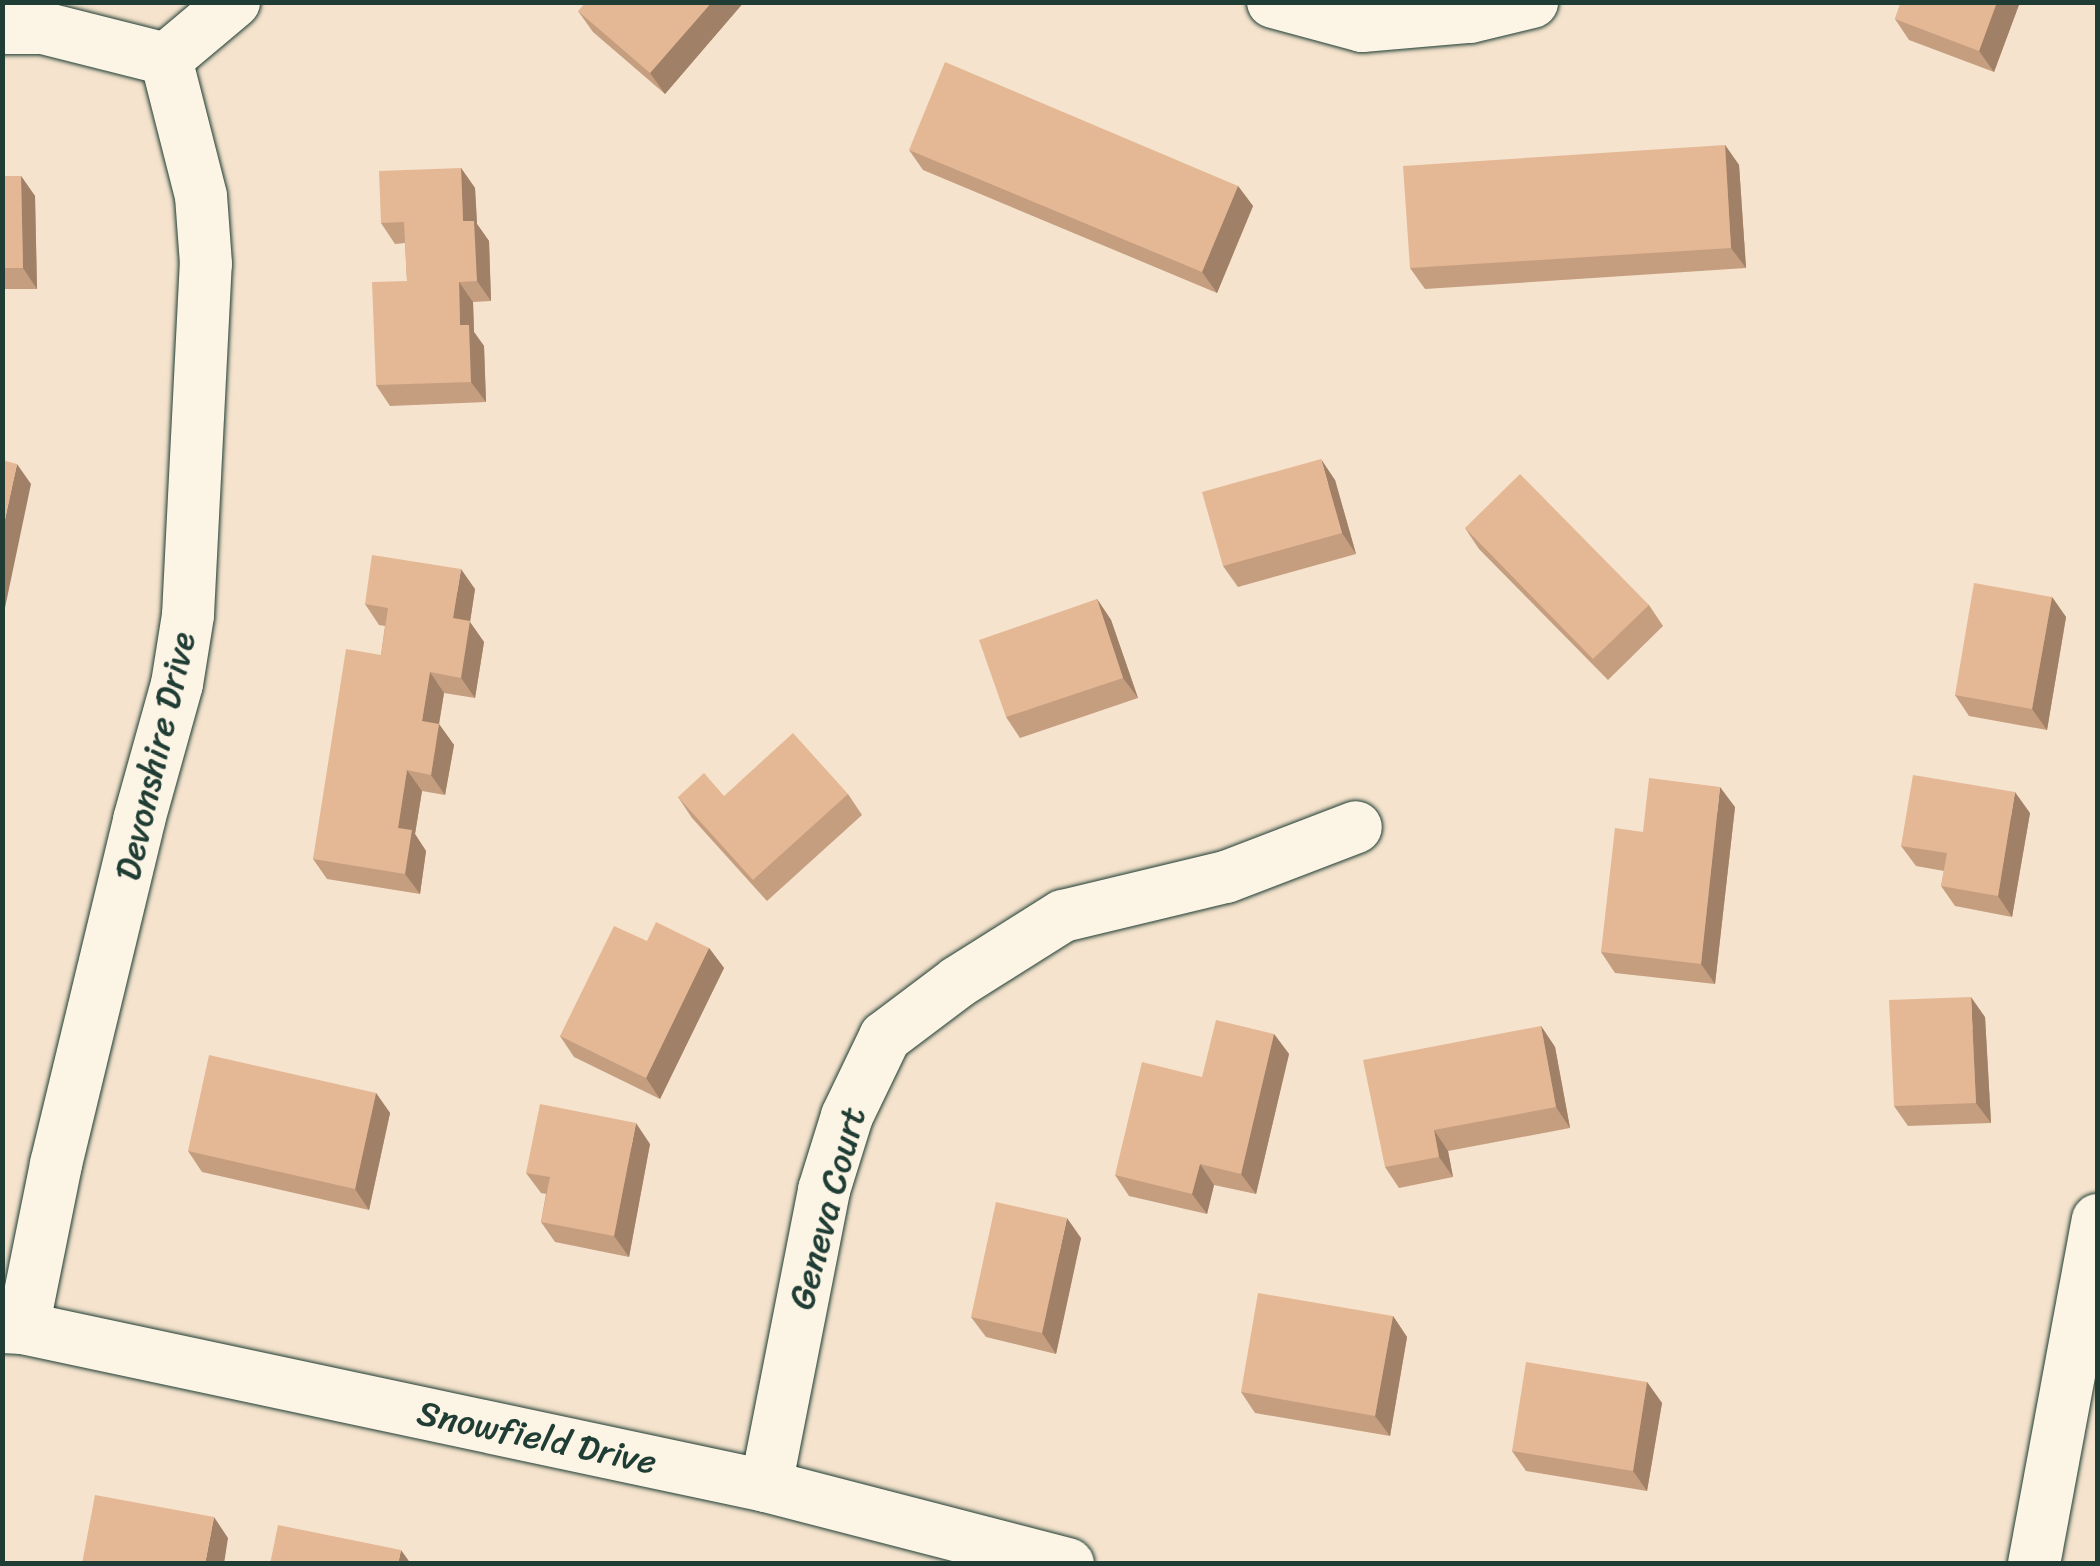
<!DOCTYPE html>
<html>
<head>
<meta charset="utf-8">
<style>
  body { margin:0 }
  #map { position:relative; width:2100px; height:1566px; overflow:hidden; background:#f5e3cd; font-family:Sriracha,sans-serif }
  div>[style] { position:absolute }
  .roads { filter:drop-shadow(0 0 2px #1f3d34) drop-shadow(0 0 2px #1f3d34) }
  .street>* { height:52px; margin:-26px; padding:0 26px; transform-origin:26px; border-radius:26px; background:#fcf5e5 }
  .wall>* { inset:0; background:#c59e80 }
  .shaded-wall>* { inset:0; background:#a08168 }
  .building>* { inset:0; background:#e5b895 }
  span { translate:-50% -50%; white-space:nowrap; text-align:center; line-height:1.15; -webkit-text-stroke:10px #fcf5e5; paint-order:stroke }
  .street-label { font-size:35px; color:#1f3d34 }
  .frame { position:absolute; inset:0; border:5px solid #1f3d34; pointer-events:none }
</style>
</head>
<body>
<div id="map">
  <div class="roads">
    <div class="street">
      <div style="left:1273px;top:2px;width:92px;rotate:15.1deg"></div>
      <div style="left:1362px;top:26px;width:108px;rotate:-4.8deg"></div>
      <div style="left:1470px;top:17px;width:64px;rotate:-13.6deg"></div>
      <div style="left:2px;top:28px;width:41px"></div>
      <div style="left:43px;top:28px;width:127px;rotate:14.1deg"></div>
      <div style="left:166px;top:59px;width:89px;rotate:-40deg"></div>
      <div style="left:2px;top:1327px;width:21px;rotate:3deg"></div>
      <div style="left:23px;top:1328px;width:760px;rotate:12.01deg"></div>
      <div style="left:766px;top:1486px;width:312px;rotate:14.5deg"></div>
      <div style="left:23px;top:1328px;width:167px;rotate:-78.6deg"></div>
      <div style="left:56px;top:1164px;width:354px;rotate:-76.4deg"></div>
      <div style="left:139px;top:820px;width:141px;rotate:-74.4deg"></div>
      <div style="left:177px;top:684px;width:70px;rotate:-80.9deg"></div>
      <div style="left:188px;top:615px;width:351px;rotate:-87.1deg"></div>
      <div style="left:206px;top:264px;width:68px;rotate:-94.2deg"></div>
      <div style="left:201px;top:196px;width:141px;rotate:-104.3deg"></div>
      <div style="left:766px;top:1486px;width:302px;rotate:-78.9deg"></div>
      <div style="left:824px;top:1190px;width:77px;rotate:-72.7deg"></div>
      <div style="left:847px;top:1116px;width:88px;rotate:-64.3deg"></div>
      <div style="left:885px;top:1037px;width:91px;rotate:-37deg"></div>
      <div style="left:958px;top:982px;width:124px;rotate:-32.2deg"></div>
      <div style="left:1063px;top:916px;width:168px;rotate:-13.5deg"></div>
      <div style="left:1226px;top:877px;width:139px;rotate:-21deg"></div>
      <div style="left:2034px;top:1564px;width:350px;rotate:-79.5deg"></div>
    </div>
  </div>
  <div class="wall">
    <div style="clip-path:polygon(744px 2px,665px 94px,593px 32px,578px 11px)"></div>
    <div style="clip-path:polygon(1901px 2px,2020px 2px,1994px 72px,1909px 40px,1895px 19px)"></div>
    <div style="clip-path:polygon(1725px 145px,1739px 165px,1746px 268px,1425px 289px,1410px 268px)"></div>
    <div style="clip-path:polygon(909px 150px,1238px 186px,1253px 206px,1217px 293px,923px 170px)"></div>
    <div style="clip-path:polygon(461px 168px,475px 188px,477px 224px,489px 241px,491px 301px,473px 302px,474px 332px,484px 346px,486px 402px,390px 406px,376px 385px,407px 281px,405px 243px,395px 244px,381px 223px)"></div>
    <div style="clip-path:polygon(2px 176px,21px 176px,35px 196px,37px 289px,2px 289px)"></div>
    <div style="clip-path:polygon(1335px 480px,1356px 554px,1238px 587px,1223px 566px)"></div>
    <div style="clip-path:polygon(1465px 528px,1649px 605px,1663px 626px,1608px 680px,1479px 549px)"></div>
    <div style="clip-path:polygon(475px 589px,470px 622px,484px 642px,475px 698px,444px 693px,439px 724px,454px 745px,445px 795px,422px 791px,415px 834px,426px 851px,420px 894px,327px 879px,313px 859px,381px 655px,385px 626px,379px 625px,365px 604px)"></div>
    <div style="clip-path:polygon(2052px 597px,2066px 617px,2047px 730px,1969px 716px,1955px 695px)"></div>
    <div style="clip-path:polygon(1097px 599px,1111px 620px,1138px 698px,1020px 738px,1006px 717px)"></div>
    <div style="clip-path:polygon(848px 794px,862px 815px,767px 901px,692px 818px,678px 797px)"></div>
    <div style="clip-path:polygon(1735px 807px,1715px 984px,1615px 973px,1601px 952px,1643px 832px)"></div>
    <div style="clip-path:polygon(2030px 813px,2012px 917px,1955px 906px,1941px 886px,1944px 871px,1916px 866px,1901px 846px)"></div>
    <div style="clip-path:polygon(647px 941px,709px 948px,724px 968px,660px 1099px,574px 1057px,560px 1036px)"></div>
    <div style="clip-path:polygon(1985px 1017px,1991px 1123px,1908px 1126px,1894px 1106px)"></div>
    <div style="clip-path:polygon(1541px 1026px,1555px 1047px,1570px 1128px,1448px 1151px,1453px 1177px,1399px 1188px,1385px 1167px)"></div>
    <div style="clip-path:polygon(1274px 1034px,1289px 1054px,1256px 1194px,1214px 1185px,1207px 1214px,1129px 1196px,1115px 1175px)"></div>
    <div style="clip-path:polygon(376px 1093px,390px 1113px,369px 1210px,202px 1172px,188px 1151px)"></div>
    <div style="clip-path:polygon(650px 1144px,629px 1257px,555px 1242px,541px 1222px,546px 1194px,541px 1193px,526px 1173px)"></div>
    <div style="clip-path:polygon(1081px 1238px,1056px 1354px,986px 1337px,971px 1317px)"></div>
    <div style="clip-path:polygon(1393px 1316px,1407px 1337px,1390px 1436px,1255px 1413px,1241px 1392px)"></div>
    <div style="clip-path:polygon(1647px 1382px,1662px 1403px,1647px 1491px,1526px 1471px,1512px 1451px)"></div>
  </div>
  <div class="shaded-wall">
    <div style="clip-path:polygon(712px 2px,744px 2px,665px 94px,650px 73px)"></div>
    <div style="clip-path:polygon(1997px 2px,2020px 2px,1994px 72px,1979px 51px)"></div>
    <div style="clip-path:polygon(1725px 145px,1739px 165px,1746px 268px,1731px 248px)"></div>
    <div style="clip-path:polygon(461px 168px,475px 188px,477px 224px,489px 241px,491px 301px,477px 281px,463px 221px)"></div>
    <div style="clip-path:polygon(21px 176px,35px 196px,37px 289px,23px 268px)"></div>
    <div style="clip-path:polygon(1238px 186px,1253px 206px,1217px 293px,1202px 272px)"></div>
    <div style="clip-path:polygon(459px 282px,473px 302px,474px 332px,484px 346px,486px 402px,471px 382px,460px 325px)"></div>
    <div style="clip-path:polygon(1321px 459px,1335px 480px,1356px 554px,1342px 533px)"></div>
    <div style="clip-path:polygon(17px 464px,31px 484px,2px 622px,2px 533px)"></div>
    <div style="clip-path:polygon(461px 569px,475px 589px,470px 622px,484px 642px,475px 698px,461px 678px,453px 618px)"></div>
    <div style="clip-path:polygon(2052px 597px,2066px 617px,2047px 730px,2032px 709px)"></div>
    <div style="clip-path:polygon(1097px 599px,1111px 620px,1138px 698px,1123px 678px)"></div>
    <div style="clip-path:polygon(430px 672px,444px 693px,436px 742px,422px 721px)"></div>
    <div style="clip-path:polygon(439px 724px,454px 745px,445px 795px,431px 775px)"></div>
    <div style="clip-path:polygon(407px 770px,422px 791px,415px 834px,426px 851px,420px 894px,405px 874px,398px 828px)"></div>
    <div style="clip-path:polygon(1720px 787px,1735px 807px,1715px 984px,1701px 964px)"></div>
    <div style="clip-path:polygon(2015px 792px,2030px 813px,2012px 917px,1998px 896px)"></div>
    <div style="clip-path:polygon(709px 948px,724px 968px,660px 1099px,646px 1078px)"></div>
    <div style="clip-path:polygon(1971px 997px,1985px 1017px,1991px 1123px,1976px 1103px)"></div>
    <div style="clip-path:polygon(1541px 1026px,1555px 1047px,1570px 1128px,1556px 1107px)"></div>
    <div style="clip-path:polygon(1274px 1034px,1289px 1054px,1256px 1194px,1241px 1174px)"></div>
    <div style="clip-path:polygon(376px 1093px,390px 1113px,369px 1210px,355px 1189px)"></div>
    <div style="clip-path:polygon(636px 1123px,650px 1144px,629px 1257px,614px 1236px)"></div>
    <div style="clip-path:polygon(1434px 1130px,1448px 1151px,1453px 1177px,1439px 1157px)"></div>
    <div style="clip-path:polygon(1200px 1164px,1214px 1185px,1207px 1214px,1192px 1194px)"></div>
    <div style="clip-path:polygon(1067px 1218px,1081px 1238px,1056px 1354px,1042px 1333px)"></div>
    <div style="clip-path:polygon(1393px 1316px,1407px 1337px,1390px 1436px,1375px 1416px)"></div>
    <div style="clip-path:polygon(1647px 1382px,1662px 1403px,1647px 1491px,1633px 1471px)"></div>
    <div style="clip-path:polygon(214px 1517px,228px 1538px,224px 1564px,205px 1564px)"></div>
    <div style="clip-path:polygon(401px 1550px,411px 1564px,398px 1564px)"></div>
  </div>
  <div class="building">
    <div style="clip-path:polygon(586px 2px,712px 2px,650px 73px,578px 11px)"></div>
    <div style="clip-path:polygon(1901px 2px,1997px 2px,1979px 51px,1895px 19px)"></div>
    <div style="clip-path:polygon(945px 62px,1238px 186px,1202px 272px,909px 150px)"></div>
    <div style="clip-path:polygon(1725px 145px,1731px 248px,1410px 268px,1403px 166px)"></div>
    <div style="clip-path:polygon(461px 168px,463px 221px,474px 221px,477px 281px,459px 282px,460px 325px,469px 325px,471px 382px,376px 385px,372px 282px,407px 281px,404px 222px,381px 223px,379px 171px)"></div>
    <div style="clip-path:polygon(2px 176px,21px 176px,23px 268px,2px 268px)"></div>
    <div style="clip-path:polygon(1321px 459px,1342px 533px,1223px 566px,1202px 492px)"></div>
    <div style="clip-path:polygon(2px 460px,17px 464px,2px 533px)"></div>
    <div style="clip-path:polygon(1520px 474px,1649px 605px,1593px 659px,1465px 528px)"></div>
    <div style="clip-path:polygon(372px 555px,461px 569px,453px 618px,470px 621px,461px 678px,430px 672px,422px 721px,439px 724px,431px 775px,407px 770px,398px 828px,412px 830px,405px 874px,313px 859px,346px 649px,381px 655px,388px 608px,365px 604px)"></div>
    <div style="clip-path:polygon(1974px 583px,2052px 597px,2032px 709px,1955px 695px)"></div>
    <div style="clip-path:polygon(1097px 599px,1123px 678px,1006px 717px,979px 640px)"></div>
    <div style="clip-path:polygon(793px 733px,848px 794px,753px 880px,678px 797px,704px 773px,724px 796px)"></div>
    <div style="clip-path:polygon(1913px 775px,2015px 792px,1998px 896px,1941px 886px,1947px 853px,1901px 846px)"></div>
    <div style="clip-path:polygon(1649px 778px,1720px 787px,1701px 964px,1601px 952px,1615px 828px,1643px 832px)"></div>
    <div style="clip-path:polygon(656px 922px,709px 948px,646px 1078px,560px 1036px,614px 926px,647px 941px)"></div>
    <div style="clip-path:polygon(1971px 997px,1976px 1103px,1894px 1106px,1889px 1000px)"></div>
    <div style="clip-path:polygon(1216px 1020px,1274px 1034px,1241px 1174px,1200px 1164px,1192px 1194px,1115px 1175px,1142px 1062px,1202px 1077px)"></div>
    <div style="clip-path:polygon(1541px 1026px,1556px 1107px,1434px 1130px,1439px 1157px,1385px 1167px,1363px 1060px)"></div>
    <div style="clip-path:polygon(209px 1055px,376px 1093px,355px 1189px,188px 1151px)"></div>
    <div style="clip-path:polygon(540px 1104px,636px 1123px,614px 1236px,541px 1222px,550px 1177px,526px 1173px)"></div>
    <div style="clip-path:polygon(996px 1202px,1067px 1218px,1042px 1333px,971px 1317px)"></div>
    <div style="clip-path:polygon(1258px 1293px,1393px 1316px,1375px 1416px,1241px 1392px)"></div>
    <div style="clip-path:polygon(1526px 1362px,1647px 1382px,1633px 1471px,1512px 1451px)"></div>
    <div style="clip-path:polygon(95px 1495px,214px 1517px,205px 1564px,82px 1564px)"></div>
    <div style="clip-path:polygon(278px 1525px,401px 1550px,398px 1564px,270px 1564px)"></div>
  </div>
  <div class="street-label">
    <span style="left:155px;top:756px;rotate:-77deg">Devonshire Drive</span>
    <span style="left:827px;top:1208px;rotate:-75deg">Geneva Court</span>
    <span style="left:537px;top:1437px;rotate:12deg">Snowfield Drive</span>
  </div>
  <div class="frame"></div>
</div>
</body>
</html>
